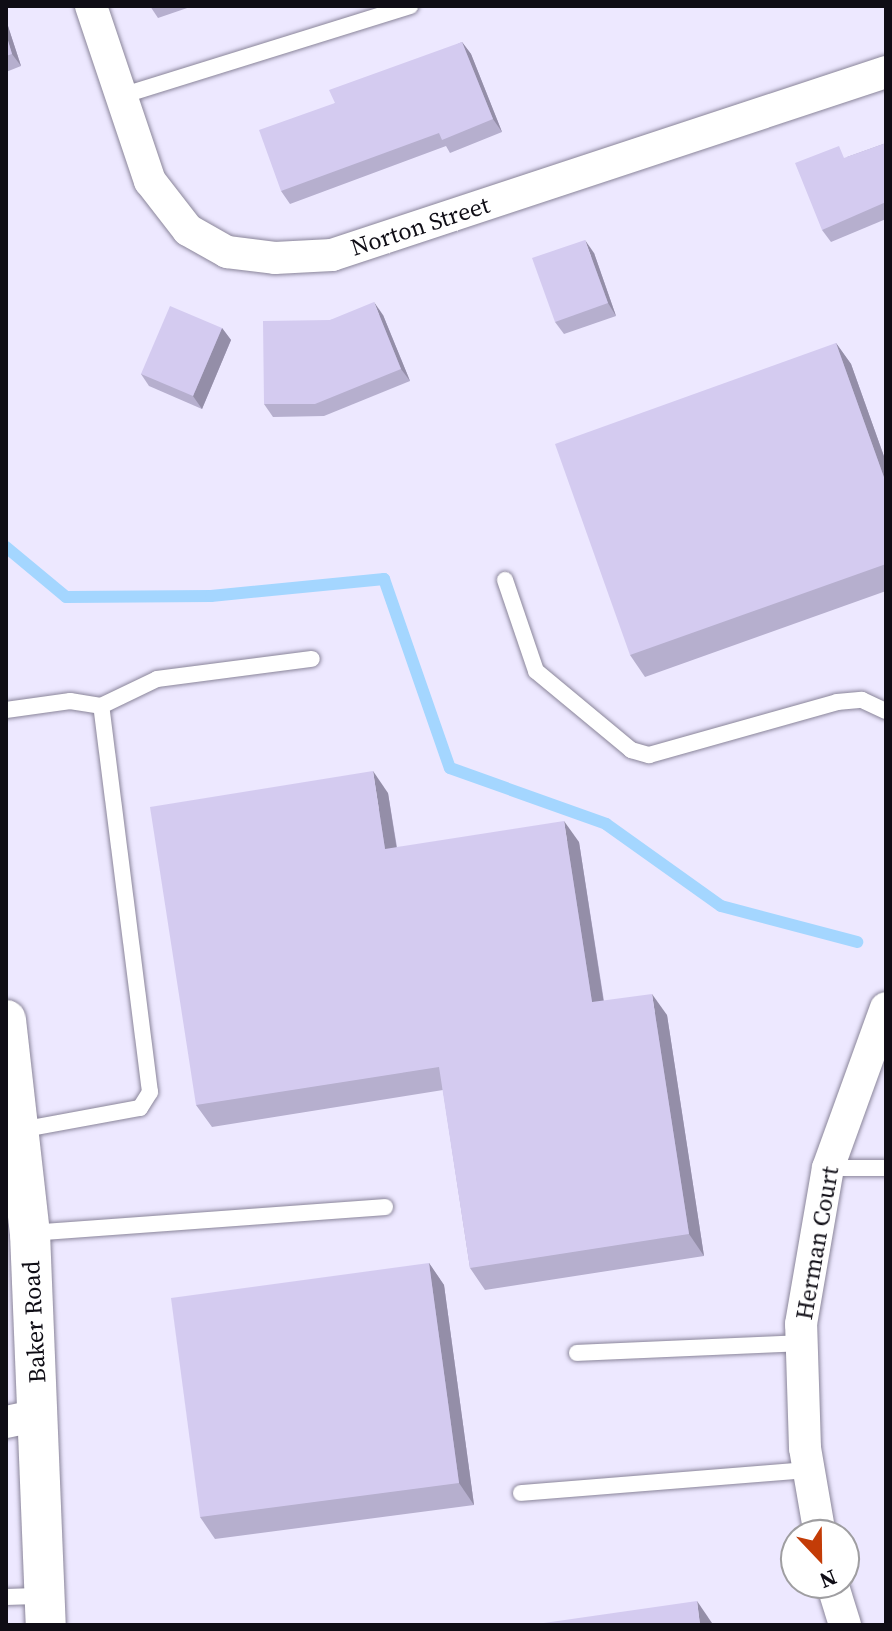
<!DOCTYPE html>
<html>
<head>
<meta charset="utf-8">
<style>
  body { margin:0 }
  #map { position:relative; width:892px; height:1631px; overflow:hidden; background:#ede8ff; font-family:"Source Serif 4",serif }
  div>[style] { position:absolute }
  .stream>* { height:12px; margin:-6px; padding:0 6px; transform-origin:6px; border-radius:6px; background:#a4d6ff }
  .roads { filter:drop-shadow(0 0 2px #8a859a) drop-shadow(0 0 2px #8a859a) }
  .service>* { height:16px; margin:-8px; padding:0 8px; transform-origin:8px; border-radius:8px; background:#fff }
  .minor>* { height:32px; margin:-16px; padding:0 16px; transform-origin:16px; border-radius:16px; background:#fff }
  .tertiary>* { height:40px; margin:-20px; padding:0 20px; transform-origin:20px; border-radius:20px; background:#fff }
  .wall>* { inset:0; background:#b6afce }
  .shaded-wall>* { inset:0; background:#948ea8 }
  .building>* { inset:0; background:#d4cbf0 }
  span { translate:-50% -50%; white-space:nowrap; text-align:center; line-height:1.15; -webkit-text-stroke:8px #fff; paint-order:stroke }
  .street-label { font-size:24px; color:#0f0d15 }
  .frame { position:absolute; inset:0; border:8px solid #0f0d15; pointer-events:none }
  .north { position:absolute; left:780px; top:1519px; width:80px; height:80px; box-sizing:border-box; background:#fff; border:2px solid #9f9ea1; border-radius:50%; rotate:158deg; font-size:22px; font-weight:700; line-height:32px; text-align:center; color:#0f0d15 }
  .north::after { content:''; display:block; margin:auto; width:28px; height:36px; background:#c33c07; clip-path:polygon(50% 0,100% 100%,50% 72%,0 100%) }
</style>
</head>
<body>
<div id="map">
  <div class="stream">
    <div style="left:6px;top:547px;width:78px;rotate:39.8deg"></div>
    <div style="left:66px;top:597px;width:145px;rotate:-0.4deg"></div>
    <div style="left:211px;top:596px;width:174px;rotate:-5.6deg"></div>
    <div style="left:384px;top:579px;width:200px;rotate:70.8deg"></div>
    <div style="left:450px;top:768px;width:166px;rotate:19.7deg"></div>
    <div style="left:606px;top:824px;width:141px;rotate:35.5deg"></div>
    <div style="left:721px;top:906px;width:141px;rotate:14.8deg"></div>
  </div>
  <div class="roads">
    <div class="service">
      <div style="left:121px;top:96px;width:303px;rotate:-17.3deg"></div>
      <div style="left:505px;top:580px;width:96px;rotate:71.2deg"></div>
      <div style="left:536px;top:671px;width:124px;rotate:39.7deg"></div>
      <div style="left:631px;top:750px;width:19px;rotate:16deg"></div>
      <div style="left:649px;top:755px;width:195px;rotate:-15.7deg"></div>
      <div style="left:837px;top:702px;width:25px;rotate:-5deg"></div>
      <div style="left:862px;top:700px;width:26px;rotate:25deg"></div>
      <div style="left:6px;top:710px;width:65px;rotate:-8deg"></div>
      <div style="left:70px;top:701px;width:31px;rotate:9deg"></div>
      <div style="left:101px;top:706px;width:62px;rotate:-25.7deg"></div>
      <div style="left:157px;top:679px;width:156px;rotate:-7.4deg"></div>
      <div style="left:20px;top:1130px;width:122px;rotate:-10.4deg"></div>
      <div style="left:140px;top:1108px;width:19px;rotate:-58deg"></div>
      <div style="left:150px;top:1092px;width:389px;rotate:-97.2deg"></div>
      <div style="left:828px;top:1168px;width:58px"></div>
      <div style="left:31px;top:1233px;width:355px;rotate:-4.2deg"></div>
      <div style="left:577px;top:1353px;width:225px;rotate:-2.5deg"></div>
      <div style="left:521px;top:1493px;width:289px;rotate:-4.6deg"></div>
      <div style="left:6px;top:1597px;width:38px;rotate:-2deg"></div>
    </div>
    <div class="minor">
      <div style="left:91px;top:6px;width:185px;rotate:71.4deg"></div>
      <div style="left:150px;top:181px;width:62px;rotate:52.2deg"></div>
      <div style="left:188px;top:230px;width:45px;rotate:29.4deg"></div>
      <div style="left:227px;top:252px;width:48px;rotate:7.1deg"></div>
      <div style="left:275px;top:258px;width:57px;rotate:-3deg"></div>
      <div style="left:332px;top:255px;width:583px;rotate:-18.28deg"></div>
      <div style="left:6px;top:1422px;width:34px;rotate:-12deg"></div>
      <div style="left:820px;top:1535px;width:88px;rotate:-99.8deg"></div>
      <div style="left:805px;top:1448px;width:124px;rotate:-91.8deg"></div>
      <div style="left:801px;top:1324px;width:158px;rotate:-80.2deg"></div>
      <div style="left:828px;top:1168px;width:170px;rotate:-70.1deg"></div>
      <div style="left:832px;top:1583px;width:44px;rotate:72.8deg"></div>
    </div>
    <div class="tertiary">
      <div style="left:6px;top:1020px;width:214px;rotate:83.6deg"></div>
      <div style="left:30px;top:1233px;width:392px;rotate:87.7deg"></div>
    </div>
  </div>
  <div class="wall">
    <div style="clip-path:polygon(150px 6px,193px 6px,158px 18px)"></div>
    <div style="clip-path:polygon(6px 20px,21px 66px,6px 72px)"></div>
    <div style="clip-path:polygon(462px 42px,471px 54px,502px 132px,450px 153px,446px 146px,290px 204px,281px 191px,335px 103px)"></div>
    <div style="clip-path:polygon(886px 143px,886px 219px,831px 242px,822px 230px,847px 157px)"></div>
    <div style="clip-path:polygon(594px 253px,616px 316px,564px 334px,555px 322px)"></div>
    <div style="clip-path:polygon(383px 315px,410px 381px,324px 416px,273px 417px,264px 404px,330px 320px)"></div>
    <div style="clip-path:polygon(222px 328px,231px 340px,202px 409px,149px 386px,141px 374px)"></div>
    <div style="clip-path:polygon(836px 343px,851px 364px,886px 462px,886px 591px,645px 677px,630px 655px)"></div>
    <div style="clip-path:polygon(388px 793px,397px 847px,579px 842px,604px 1001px,667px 1015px,704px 1256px,485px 1290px,470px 1268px,443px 1090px,212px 1127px,196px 1105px)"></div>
    <div style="clip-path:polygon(429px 1263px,444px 1285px,474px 1505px,215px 1539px,200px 1517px)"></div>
  </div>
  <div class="shaded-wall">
    <div style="clip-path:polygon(6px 20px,21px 66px,12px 54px,6px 34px)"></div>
    <div style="clip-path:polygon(462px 42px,471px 54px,502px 132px,493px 119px)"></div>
    <div style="clip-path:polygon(585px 240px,594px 253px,616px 316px,608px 303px)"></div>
    <div style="clip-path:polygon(374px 302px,383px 315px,410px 381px,401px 369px)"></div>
    <div style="clip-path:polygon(222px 328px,231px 340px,202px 409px,193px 396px)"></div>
    <div style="clip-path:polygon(836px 343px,851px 364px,886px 462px,886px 483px)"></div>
    <div style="clip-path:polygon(373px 771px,388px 793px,400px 870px,385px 849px)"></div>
    <div style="clip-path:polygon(564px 821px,579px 842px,607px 1024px,592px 1002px)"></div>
    <div style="clip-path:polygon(652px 994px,667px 1015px,704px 1256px,689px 1234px)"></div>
    <div style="clip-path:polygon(429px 1263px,444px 1285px,474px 1505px,459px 1483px)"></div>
    <div style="clip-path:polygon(697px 1601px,712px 1623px,712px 1625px,700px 1625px)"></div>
  </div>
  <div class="building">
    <div style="clip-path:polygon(6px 34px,12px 54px,6px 56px)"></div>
    <div style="clip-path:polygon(462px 42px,493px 119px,442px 140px,439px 133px,281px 191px,259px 130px,335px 103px,329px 90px)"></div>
    <div style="clip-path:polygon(886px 143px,886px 202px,822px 230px,795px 163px,839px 146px,844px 158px)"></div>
    <div style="clip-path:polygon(585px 240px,608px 303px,555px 322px,532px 258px)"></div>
    <div style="clip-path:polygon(374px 302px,401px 369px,315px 404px,264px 404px,263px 321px,330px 320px)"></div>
    <div style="clip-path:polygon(170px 306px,222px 328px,193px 396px,141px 374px)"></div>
    <div style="clip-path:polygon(836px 343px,886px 483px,886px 564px,630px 655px,555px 444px)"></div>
    <div style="clip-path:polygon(373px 771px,385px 849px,564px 821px,592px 1002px,652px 994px,689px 1234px,470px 1268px,439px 1067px,196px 1105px,150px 807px)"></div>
    <div style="clip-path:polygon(429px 1263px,459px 1483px,200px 1517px,171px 1298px)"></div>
    <div style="clip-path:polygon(697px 1601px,700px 1625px,530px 1625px)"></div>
  </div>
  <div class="street-label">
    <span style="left:420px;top:226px;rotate:-18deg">Norton Street</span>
    <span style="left:817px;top:1243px;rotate:-80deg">Herman Court</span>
    <span style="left:34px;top:1322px;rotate:-93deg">Baker Road</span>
  </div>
  <div class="frame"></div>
  <div class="north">N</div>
</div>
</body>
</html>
